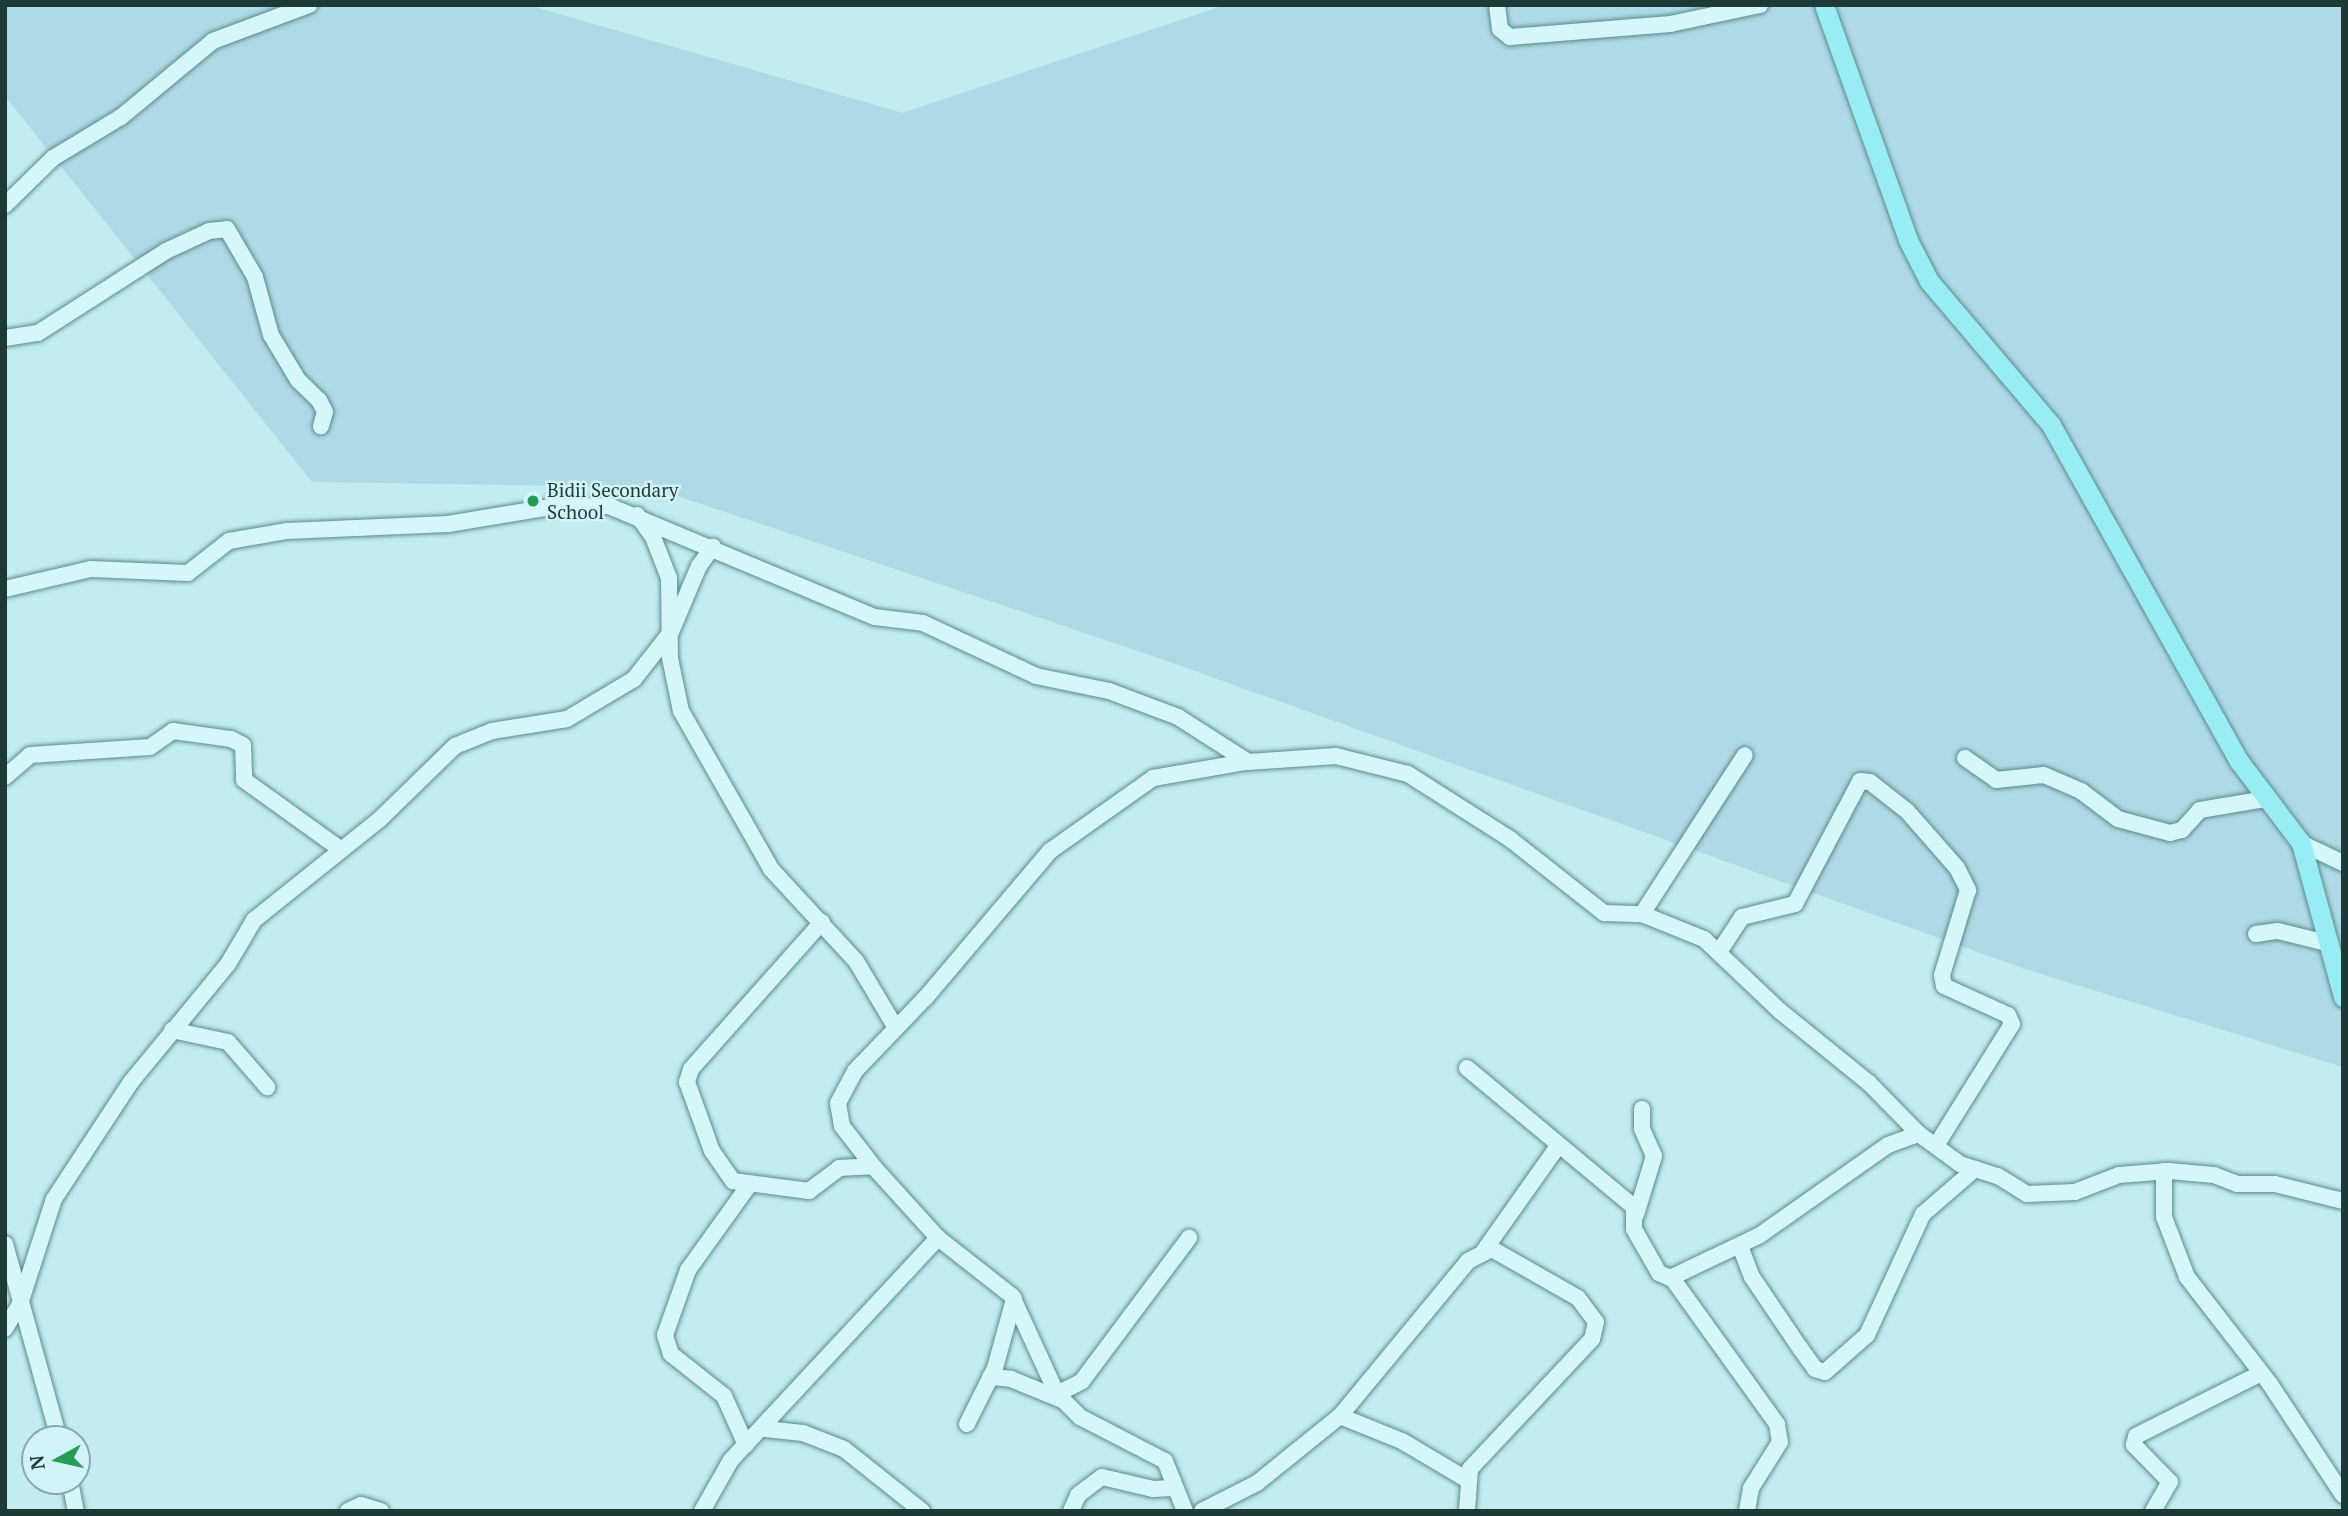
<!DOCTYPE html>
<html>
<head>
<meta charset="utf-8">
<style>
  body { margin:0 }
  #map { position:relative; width:2348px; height:1516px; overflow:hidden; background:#c2ecf0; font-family:"PT Serif",serif }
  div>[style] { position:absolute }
  .farmland>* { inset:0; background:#afd9e6 }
  .roads { filter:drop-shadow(0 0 2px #588b88) drop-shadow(0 0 2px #588b88) }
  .minor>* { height:16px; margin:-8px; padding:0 8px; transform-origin:8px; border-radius:8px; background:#d6f7fa }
  .major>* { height:19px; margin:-9.5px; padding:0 9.5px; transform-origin:9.5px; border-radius:9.5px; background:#98edf5 }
  .dots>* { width:19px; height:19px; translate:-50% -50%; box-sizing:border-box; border:4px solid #d2f3f7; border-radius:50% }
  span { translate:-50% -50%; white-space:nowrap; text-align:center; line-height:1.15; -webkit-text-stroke:5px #d2f3f7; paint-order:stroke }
  .poi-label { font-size:19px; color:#1d3a37 }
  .left { translate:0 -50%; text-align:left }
  .frame { position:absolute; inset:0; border:7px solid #1d3a37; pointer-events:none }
  .north { position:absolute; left:21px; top:1425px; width:70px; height:70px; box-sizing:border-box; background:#d2f3f7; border:2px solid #8aa9aa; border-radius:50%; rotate:262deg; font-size:19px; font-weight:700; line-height:28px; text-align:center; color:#1d3a37 }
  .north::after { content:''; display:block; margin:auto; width:24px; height:32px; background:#259d55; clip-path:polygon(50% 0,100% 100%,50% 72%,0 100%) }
</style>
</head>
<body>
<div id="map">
  <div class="farmland">
    <div style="clip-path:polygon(5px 5px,528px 5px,903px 113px,1225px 5px,2343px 5px,2343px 1067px,2025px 969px,1156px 657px,651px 487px,312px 482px,5px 96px)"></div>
  </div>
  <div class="roads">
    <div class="minor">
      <div style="left:1497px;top:5px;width:24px;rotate:83deg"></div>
      <div style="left:1500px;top:29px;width:13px;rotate:39deg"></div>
      <div style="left:1510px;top:37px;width:161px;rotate:-4.6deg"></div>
      <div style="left:1670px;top:24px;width:92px;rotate:-11.9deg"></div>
      <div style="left:5px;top:205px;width:67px;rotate:-44.4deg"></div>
      <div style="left:53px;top:158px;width:79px;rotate:-31.1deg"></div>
      <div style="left:121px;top:117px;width:119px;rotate:-39.6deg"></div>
      <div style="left:213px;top:41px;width:103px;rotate:-20.6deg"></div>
      <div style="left:5px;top:338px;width:33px;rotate:-9deg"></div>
      <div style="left:38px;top:333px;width:152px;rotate:-32.6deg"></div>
      <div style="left:166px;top:251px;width:47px;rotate:-24.9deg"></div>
      <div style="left:209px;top:231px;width:18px;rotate:-6deg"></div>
      <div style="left:227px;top:229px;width:56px;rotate:59.7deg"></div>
      <div style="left:255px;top:277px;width:60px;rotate:74.6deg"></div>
      <div style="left:271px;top:335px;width:52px;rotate:59deg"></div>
      <div style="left:298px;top:380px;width:29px;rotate:44deg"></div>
      <div style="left:319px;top:400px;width:13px;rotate:63deg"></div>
      <div style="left:325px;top:412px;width:15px;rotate:106deg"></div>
      <div style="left:637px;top:515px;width:27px;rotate:54deg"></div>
      <div style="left:653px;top:537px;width:44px;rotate:68.7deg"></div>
      <div style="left:669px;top:578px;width:80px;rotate:89.3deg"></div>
      <div style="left:670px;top:658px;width:54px;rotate:78.3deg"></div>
      <div style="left:681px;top:711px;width:182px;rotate:60.3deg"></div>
      <div style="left:771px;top:869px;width:125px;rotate:47.3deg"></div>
      <div style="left:856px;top:961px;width:78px;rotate:59.2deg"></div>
      <div style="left:5px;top:589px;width:88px;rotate:-13.1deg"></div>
      <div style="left:91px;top:569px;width:97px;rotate:2.4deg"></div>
      <div style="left:188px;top:573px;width:52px;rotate:-38deg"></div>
      <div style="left:229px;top:541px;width:59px;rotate:-9.8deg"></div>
      <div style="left:287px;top:531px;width:161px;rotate:-2.5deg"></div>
      <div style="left:448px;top:524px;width:104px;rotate:-9.4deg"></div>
      <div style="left:551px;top:507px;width:58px;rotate:-1deg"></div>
      <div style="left:609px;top:506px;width:288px;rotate:22.7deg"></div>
      <div style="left:875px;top:617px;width:48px;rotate:7.1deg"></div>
      <div style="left:923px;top:623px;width:125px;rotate:25.1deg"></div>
      <div style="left:1036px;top:676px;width:75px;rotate:11.6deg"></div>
      <div style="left:1109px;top:691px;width:74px;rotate:20.6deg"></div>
      <div style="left:1178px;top:717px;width:83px;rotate:32.7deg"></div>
      <div style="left:1248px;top:762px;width:88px;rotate:-3.9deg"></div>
      <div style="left:1336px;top:756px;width:74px;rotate:14deg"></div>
      <div style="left:1408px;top:774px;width:121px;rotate:32.5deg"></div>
      <div style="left:1510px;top:839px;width:120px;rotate:38.2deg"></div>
      <div style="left:1604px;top:913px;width:38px;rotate:2deg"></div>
      <div style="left:1642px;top:914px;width:67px;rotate:22deg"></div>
      <div style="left:1704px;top:939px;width:105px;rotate:43.5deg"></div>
      <div style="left:1780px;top:1011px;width:114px;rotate:39deg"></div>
      <div style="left:1869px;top:1083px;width:71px;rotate:45.6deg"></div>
      <div style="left:1919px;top:1134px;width:51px;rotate:36.2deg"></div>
      <div style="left:1960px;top:1164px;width:40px;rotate:18deg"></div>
      <div style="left:1998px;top:1176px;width:34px;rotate:32deg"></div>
      <div style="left:2027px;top:1194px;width:48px;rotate:-2.4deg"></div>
      <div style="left:2075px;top:1192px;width:47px;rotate:-21.1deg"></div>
      <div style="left:2119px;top:1175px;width:50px;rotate:-4.6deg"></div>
      <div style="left:2169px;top:1171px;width:45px;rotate:5.1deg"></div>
      <div style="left:2214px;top:1175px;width:25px;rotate:21deg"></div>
      <div style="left:2237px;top:1184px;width:38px"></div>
      <div style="left:2275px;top:1184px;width:70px;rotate:14deg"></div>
      <div style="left:1965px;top:758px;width:38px;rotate:35deg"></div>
      <div style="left:1996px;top:780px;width:48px;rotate:-5.9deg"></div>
      <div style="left:2044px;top:775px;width:40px;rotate:23.4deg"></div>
      <div style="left:2081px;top:791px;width:46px;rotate:37.1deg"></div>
      <div style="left:2118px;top:819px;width:54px;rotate:15.1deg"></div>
      <div style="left:2170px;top:833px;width:12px;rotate:-14deg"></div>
      <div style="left:2182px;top:830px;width:27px;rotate:-48deg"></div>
      <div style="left:2200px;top:810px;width:67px;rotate:-9.5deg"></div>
      <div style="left:5px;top:777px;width:33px;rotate:-41deg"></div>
      <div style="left:30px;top:755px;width:120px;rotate:-3.8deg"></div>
      <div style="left:150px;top:747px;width:28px;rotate:-35deg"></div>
      <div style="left:173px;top:731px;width:59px;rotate:7.9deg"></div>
      <div style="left:231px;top:739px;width:13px;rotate:27deg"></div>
      <div style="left:243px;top:745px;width:35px;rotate:88deg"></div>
      <div style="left:244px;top:780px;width:118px;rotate:35.7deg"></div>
      <div style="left:2301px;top:843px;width:47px;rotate:25.5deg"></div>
      <div style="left:1642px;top:914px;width:189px;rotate:-57.1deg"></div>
      <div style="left:822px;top:922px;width:197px;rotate:131.7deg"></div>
      <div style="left:691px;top:1069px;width:14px;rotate:107deg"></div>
      <div style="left:687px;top:1082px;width:73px;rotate:70.1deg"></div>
      <div style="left:712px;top:1151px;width:37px;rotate:55deg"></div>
      <div style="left:733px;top:1181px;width:77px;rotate:7.5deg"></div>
      <div style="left:809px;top:1191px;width:38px;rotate:-37deg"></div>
      <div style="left:839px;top:1168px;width:34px;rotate:-3deg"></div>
      <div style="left:2256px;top:934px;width:22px;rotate:-8deg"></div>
      <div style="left:2278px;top:931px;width:54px;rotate:14deg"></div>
      <div style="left:1719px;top:952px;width:42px;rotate:-56.7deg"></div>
      <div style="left:1742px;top:917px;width:55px;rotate:-13.8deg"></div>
      <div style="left:1795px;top:904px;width:139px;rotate:-62.1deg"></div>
      <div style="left:1860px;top:781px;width:10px;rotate:6deg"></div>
      <div style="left:1870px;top:782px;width:47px;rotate:38.1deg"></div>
      <div style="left:1907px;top:811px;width:76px;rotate:48.7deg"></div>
      <div style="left:1957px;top:868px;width:25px;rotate:63deg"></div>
      <div style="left:1968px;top:890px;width:89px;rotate:107deg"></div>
      <div style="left:1942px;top:975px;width:11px;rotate:80deg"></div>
      <div style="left:1944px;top:986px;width:70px;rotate:24.4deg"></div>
      <div style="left:2008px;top:1015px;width:10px;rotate:66deg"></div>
      <div style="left:2012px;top:1024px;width:142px;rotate:122deg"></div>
      <div style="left:172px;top:1030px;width:57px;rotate:12.1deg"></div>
      <div style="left:228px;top:1042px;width:60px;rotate:49.1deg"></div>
      <div style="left:1467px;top:1068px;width:217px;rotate:39.8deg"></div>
      <div style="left:1634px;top:1207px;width:22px;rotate:90deg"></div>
      <div style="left:1634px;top:1229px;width:51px;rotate:60.4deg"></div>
      <div style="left:1659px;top:1273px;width:12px;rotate:24deg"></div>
      <div style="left:1670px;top:1278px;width:100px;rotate:-25.5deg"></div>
      <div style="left:1760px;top:1235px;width:156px;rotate:-35.1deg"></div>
      <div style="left:1888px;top:1145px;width:33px;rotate:-20deg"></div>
      <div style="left:2164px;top:1171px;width:46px;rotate:90deg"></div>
      <div style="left:2164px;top:1217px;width:64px;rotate:69deg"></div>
      <div style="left:2187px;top:1277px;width:135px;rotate:52.2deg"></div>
      <div style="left:2270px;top:1384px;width:133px;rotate:56.7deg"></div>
      <div style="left:1636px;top:1215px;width:62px;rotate:-73deg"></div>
      <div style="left:1654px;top:1156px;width:30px;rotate:-114deg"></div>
      <div style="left:1642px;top:1129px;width:20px;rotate:-90deg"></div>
      <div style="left:5px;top:1244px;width:202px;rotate:74.5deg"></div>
      <div style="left:1740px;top:1246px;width:33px;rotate:69deg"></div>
      <div style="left:1752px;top:1277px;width:86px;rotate:55.9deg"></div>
      <div style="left:1800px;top:1348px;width:26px;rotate:54deg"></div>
      <div style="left:1815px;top:1369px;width:10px;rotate:17deg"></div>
      <div style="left:1825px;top:1372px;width:56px;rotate:-41.4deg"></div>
      <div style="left:1867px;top:1335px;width:133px;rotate:-65.2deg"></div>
      <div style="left:1923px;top:1214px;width:69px;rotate:-40.9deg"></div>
      <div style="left:1483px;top:1252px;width:130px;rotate:-54.7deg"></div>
      <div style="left:1672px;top:1278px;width:180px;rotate:54.3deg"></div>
      <div style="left:1777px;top:1424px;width:18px;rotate:81deg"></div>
      <div style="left:1780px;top:1442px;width:54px;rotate:122.2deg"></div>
      <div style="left:1751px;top:1488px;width:23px;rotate:100deg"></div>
      <div style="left:5px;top:1329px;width:29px;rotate:-59deg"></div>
      <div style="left:20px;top:1304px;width:110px;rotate:-72.1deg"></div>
      <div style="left:54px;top:1199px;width:140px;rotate:-56.7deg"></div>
      <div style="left:131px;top:1082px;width:153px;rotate:-50.6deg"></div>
      <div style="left:228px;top:964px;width:51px;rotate:-59.4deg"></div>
      <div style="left:254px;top:920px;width:160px;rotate:-38.7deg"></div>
      <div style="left:379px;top:820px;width:106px;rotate:-44.2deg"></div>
      <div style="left:455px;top:746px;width:40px;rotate:-22deg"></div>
      <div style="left:492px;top:731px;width:76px;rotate:-9.1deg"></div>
      <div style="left:567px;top:719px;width:78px;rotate:-30.8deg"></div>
      <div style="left:634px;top:679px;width:60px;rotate:-51.8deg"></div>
      <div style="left:671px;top:632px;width:72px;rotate:-67deg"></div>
      <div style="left:699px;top:566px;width:24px;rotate:-54deg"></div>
      <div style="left:990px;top:1377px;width:21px;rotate:5deg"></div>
      <div style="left:1011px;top:1379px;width:55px;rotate:22.4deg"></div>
      <div style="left:1057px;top:1394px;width:28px;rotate:-27deg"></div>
      <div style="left:1082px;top:1381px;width:179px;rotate:-53.2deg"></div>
      <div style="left:1340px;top:1416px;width:67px;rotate:22deg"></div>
      <div style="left:1402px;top:1441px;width:74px;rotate:30.7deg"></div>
      <div style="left:967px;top:1424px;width:63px;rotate:-63.4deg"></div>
      <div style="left:995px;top:1368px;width:72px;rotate:-74.6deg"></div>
      <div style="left:765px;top:1429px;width:38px;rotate:6deg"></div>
      <div style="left:803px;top:1433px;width:44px;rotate:21.3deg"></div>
      <div style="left:844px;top:1449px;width:100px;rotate:38.5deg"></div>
      <div style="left:746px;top:1445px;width:54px;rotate:-114.2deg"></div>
      <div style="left:724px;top:1396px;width:68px;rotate:-141.6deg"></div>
      <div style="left:671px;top:1354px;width:20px;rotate:-108deg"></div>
      <div style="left:665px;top:1335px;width:69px;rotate:-70.5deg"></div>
      <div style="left:688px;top:1270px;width:105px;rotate:-54.3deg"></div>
      <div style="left:70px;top:1481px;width:31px;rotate:79deg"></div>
      <div style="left:348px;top:1511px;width:14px;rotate:-25deg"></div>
      <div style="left:361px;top:1505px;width:21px;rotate:17deg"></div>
      <div style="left:702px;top:1511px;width:59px;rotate:-60.4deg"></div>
      <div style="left:731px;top:1460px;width:304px;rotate:-47deg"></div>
      <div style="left:1071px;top:1511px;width:17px;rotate:-66deg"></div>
      <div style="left:1078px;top:1495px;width:30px;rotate:-37deg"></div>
      <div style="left:1102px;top:1477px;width:52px;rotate:13.2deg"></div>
      <div style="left:1153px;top:1489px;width:21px;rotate:-3deg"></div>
      <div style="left:1185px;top:1511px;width:54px;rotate:-111.8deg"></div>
      <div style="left:1165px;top:1461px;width:96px;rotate:-152.6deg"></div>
      <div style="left:1080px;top:1417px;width:33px;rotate:-135deg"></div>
      <div style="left:1057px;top:1394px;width:108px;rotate:-114.7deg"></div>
      <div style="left:1012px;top:1296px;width:94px;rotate:-141.9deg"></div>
      <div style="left:938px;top:1238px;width:97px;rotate:-132.1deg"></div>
      <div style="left:873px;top:1166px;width:51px;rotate:-127.8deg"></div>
      <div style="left:842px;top:1126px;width:23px;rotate:-100deg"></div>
      <div style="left:838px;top:1103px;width:36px;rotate:-62deg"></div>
      <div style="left:855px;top:1071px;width:104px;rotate:-46.2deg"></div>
      <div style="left:927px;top:996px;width:190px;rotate:-49.7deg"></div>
      <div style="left:1050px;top:851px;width:126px;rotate:-35.3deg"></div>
      <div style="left:1153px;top:778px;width:93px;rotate:-9.9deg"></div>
      <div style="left:1202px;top:1511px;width:62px;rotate:-27deg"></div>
      <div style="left:1257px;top:1483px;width:107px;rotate:-38.9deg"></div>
      <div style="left:1340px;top:1416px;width:201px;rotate:-50.4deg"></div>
      <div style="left:1468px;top:1261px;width:27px;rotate:-27deg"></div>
      <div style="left:1492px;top:1249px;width:99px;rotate:29.7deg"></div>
      <div style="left:1578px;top:1298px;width:30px;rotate:53deg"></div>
      <div style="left:1596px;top:1322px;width:17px;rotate:103deg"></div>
      <div style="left:1592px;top:1339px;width:178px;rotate:133.2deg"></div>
      <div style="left:1470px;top:1469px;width:42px;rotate:94.1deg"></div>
      <div style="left:2153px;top:1511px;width:34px;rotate:-60deg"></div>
      <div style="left:2170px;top:1482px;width:52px;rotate:-134.2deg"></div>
      <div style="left:2134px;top:1445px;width:9px;rotate:-77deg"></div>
      <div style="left:2136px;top:1436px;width:140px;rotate:-26.7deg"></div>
    </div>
    <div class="major">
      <div style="left:1824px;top:5px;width:250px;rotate:70.3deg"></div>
      <div style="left:1908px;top:240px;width:46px;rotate:62.9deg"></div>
      <div style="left:1929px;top:281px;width:189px;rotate:49.7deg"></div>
      <div style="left:2051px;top:425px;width:385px;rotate:60.8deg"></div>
      <div style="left:2239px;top:761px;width:103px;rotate:52.9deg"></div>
      <div style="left:2301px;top:843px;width:160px;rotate:74.7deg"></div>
    </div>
  </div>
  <div class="dots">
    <div style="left:533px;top:501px;background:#259d55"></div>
  </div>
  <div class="poi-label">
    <span class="left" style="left:547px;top:501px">Bidii Secondary<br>School</span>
  </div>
  <div class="frame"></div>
  <div class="north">N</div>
</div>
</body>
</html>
